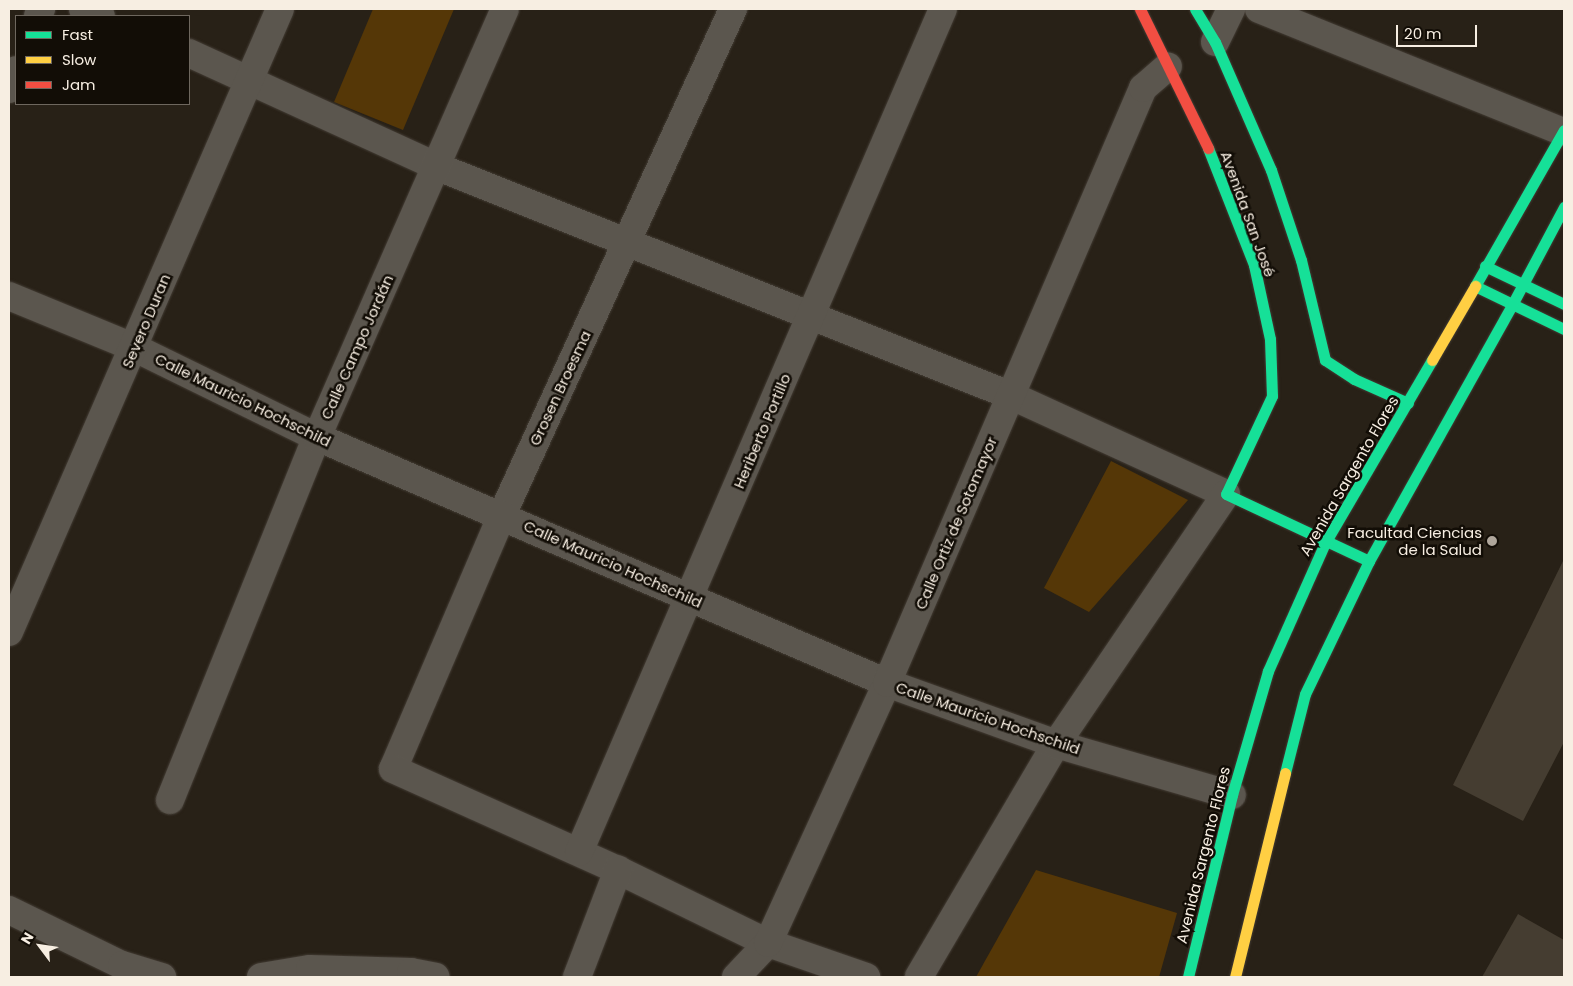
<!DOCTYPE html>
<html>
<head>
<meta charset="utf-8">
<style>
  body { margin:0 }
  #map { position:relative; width:1573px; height:986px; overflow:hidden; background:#282117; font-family:Poppins,sans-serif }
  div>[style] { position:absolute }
  .green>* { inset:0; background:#553707 }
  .building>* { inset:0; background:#453d31 }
  .roads { filter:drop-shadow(0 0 1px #433c34) drop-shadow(0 0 1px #433c34) }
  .street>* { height:28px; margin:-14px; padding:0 14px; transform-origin:14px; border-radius:14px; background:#5b564e }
  .fast>* { height:11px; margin:-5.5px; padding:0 5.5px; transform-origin:5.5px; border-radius:5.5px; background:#16e098 }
  .slow>* { height:11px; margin:-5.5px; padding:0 5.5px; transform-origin:5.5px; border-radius:5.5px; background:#ffcf43 }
  .jam>* { height:11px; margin:-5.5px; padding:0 5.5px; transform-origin:5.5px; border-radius:5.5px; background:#f24e42 }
  .dots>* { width:14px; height:14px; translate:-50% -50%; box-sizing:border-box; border:2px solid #120d06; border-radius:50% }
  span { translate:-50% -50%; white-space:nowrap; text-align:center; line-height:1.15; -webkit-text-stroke:5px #120d06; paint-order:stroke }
  .street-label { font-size:15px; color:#f7eee2 }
  .poi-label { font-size:15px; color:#f7eee2 }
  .right { translate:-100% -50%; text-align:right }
  .frame { position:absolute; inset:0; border:10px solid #f7eee2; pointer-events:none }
  .legend { position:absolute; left:15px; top:15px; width:175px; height:90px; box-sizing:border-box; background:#120d06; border:1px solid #6e675e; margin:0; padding:6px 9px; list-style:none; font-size:15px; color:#f7eee2 }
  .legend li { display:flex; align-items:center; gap:10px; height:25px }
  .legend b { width:25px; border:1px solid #6e675e }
  .north { position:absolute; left:15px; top:921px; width:50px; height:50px; -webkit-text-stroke:4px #120d06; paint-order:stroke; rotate:301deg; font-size:14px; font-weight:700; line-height:20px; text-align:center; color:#f7eee2 }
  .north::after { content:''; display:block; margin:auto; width:18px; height:22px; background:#f7eee2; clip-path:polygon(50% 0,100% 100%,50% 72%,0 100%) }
  .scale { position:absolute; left:1396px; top:25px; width:81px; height:22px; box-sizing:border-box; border:2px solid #f7eee2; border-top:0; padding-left:6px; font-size:15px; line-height:18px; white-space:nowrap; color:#f7eee2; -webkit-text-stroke:4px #120d06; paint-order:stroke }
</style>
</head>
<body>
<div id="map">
  <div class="green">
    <div style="clip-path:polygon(373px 9px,454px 9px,403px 130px,334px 102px)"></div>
    <div style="clip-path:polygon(1111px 461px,1188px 500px,1089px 612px,1044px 588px)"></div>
    <div style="clip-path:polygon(1036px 870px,1177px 913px,1159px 977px,976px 977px)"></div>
  </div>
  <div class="building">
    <div style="clip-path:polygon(1564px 559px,1564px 742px,1523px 821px,1453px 785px)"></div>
    <div style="clip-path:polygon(1518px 914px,1564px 940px,1564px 977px,1482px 977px)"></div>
  </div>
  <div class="roads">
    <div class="street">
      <div style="left:83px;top:9px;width:19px;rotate:21deg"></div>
      <div style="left:733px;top:9px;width:556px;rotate:114.54deg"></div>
      <div style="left:502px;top:515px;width:276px;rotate:113.2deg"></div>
      <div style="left:393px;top:769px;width:247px;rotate:24.2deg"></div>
      <div style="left:618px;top:870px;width:167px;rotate:26deg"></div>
      <div style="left:768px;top:943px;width:104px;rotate:19.1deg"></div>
      <div style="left:1259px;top:9px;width:328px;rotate:22deg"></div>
      <div style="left:38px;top:16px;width:8px;rotate:-67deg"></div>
      <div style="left:1215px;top:42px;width:37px;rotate:-64deg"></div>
      <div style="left:189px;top:53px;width:274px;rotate:24.6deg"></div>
      <div style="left:438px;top:167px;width:618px;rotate:21.75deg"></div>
      <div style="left:1012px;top:396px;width:235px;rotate:24.6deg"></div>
      <div style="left:1226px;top:494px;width:302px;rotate:124.2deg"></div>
      <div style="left:1056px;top:744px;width:270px;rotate:120.5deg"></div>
      <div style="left:9px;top:89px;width:20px;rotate:-70deg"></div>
      <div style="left:9px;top:296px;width:136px;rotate:22.4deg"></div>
      <div style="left:135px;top:348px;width:203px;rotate:26.1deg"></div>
      <div style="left:317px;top:437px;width:621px;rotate:23.34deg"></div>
      <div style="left:887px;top:683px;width:180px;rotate:19.8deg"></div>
      <div style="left:1056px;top:744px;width:183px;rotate:16.2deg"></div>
      <div style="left:9px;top:632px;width:679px;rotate:-66.49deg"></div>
      <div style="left:170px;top:800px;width:392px;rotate:-68deg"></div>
      <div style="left:317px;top:437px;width:467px;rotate:-66.3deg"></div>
      <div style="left:579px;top:852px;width:918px;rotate:-66.65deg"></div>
      <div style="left:9px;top:910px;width:126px;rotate:26deg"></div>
      <div style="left:122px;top:965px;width:42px;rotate:16.7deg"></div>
      <div style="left:261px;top:977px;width:50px;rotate:-9.3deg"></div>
      <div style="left:310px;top:969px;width:101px;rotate:1.7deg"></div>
      <div style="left:411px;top:972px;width:25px;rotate:11deg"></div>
      <div style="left:577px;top:977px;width:115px;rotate:-69deg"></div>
      <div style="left:736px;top:977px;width:47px;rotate:-46.7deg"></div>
      <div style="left:768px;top:943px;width:286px;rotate:-65.4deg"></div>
      <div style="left:887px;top:683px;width:648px;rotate:-66.72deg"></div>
      <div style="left:1143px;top:88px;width:33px;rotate:-41deg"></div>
    </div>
    <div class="fast">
      <div style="left:1195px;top:9px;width:39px;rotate:59deg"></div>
      <div style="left:1215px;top:42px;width:140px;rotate:66.4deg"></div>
      <div style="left:1271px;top:170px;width:95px;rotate:71.6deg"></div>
      <div style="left:1301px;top:260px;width:103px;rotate:76.5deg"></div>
      <div style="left:1325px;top:360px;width:35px;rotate:33deg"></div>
      <div style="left:1354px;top:379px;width:59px;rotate:24deg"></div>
      <div style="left:1564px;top:130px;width:180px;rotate:119.7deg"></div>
      <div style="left:1475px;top:286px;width:99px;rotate:25.8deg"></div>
      <div style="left:1208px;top:148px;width:126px;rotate:68.5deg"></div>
      <div style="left:1254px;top:265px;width:76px;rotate:77.8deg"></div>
      <div style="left:1270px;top:339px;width:57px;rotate:88deg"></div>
      <div style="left:1272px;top:396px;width:108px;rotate:115.1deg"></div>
      <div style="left:1226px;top:494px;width:158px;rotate:25.1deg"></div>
      <div style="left:1485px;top:266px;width:88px;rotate:25.7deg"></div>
      <div style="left:1513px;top:303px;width:109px;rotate:-62deg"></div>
      <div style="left:1285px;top:773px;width:81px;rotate:-75.8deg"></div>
      <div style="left:1305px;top:694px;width:148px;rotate:-64.3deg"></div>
      <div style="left:1369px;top:561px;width:295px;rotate:-60.8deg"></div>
      <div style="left:1188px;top:977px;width:187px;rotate:-76.4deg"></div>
      <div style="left:1232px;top:795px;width:129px;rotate:-73.8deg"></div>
      <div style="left:1268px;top:671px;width:140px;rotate:-66deg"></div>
      <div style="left:1325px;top:543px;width:212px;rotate:-59.7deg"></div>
    </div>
    <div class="slow">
      <div style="left:1432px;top:360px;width:86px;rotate:-59.8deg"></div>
      <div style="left:1235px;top:977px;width:210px;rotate:-76.2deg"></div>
    </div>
    <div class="jam">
      <div style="left:1140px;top:9px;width:155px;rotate:63.9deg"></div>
    </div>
  </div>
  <div class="dots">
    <div style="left:1492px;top:541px;background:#afa69b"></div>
  </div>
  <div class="street-label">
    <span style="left:1248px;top:214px;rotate:70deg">Avenida San José</span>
    <span style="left:146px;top:321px;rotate:-67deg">Severo Duran</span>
    <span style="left:357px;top:347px;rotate:-66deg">Calle Campo Jordán</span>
    <span style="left:560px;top:388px;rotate:-65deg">Grosen Broesma</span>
    <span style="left:243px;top:400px;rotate:26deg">Calle Mauricio Hochschild</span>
    <span style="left:762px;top:431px;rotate:-67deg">Heriberto Portillo</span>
    <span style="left:1349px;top:476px;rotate:-60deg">Avenida Sargento Flores</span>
    <span style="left:956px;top:523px;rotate:-67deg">Calle Ortiz de Sotomayor</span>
    <span style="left:613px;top:564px;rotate:24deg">Calle Mauricio Hochschild</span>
    <span style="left:988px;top:718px;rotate:19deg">Calle Mauricio Hochschild</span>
    <span style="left:1203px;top:855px;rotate:-76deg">Avenida Sargento Flores</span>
  </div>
  <div class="poi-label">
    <span class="right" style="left:1482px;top:541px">Facultad Ciencias<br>de la Salud</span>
  </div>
  <div class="frame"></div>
  <ul class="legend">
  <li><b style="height:6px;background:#16e098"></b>Fast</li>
  <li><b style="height:6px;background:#ffcf43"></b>Slow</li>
  <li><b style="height:6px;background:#f24e42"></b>Jam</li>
  </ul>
  <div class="north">N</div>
  <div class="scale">20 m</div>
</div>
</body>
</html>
